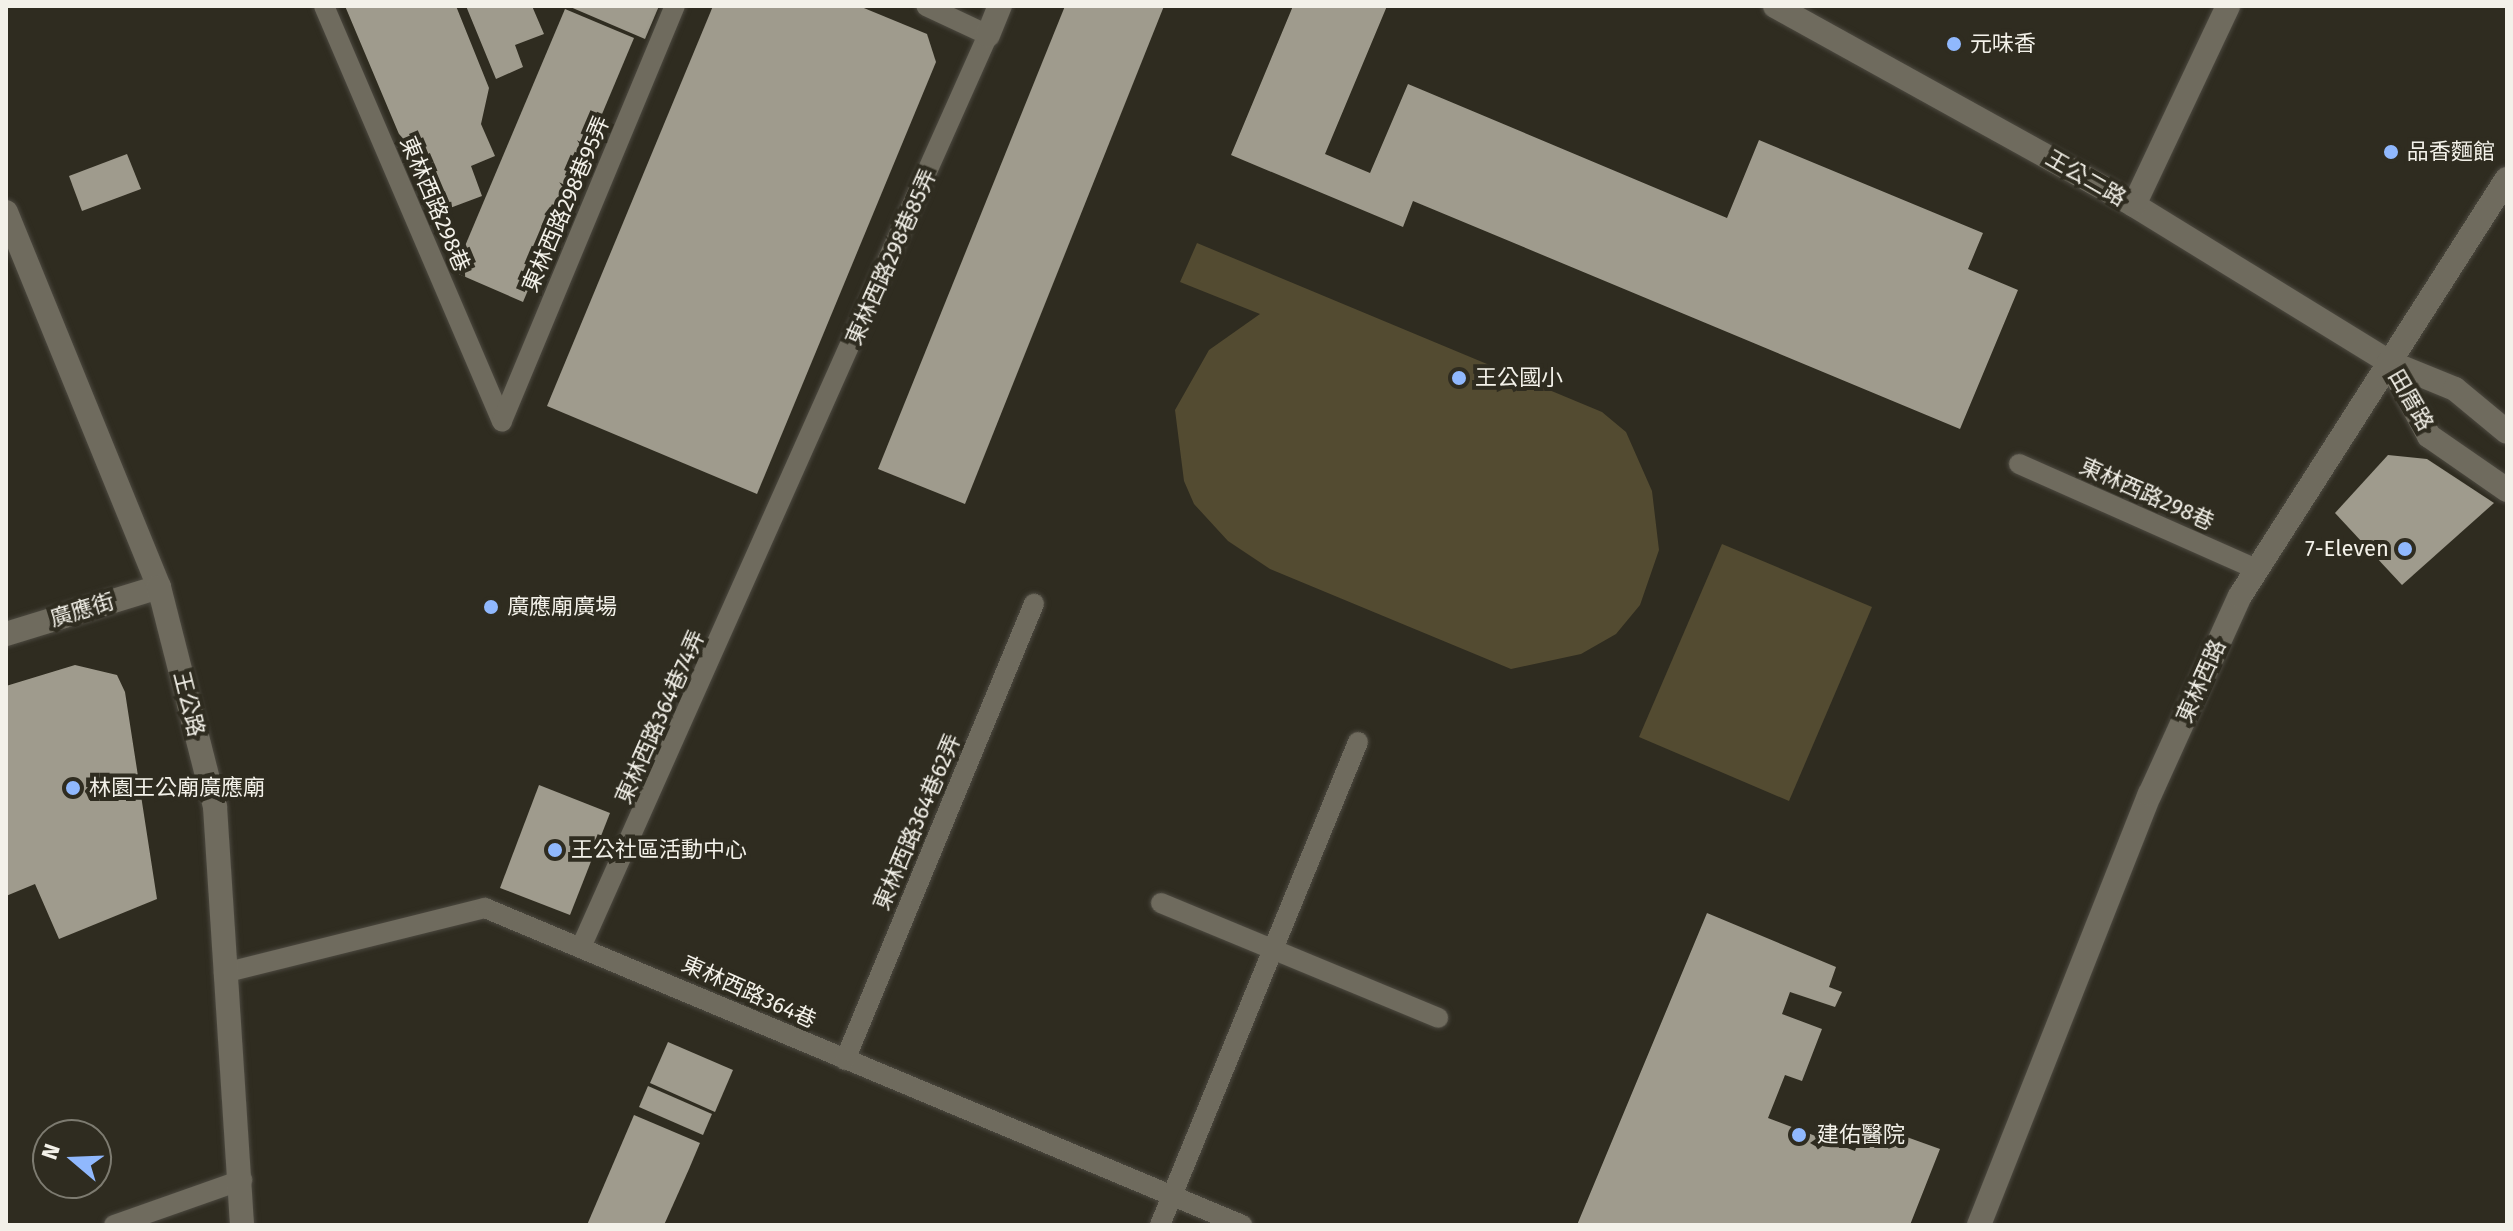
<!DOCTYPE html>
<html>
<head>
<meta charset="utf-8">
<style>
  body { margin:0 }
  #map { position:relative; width:2513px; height:1231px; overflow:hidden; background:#2f2c20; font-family:"Fira Sans","Noto Sans TC",sans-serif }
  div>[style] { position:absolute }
  .green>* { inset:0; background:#534b31 }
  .building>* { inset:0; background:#9f9b8d }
  .roads { filter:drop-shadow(0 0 2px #4c4940) drop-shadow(0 0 2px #4c4940) }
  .service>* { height:20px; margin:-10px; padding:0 10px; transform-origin:10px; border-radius:10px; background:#6f6b5e }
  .minor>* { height:24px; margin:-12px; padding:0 12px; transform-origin:12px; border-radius:12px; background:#6f6b5e }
  .tertiary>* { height:24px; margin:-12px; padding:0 12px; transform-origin:12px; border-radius:12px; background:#6f6b5e }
  .dots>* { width:22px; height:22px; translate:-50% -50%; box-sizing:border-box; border:4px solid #2f2c20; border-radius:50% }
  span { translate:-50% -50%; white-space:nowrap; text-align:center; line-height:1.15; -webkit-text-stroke:8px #2f2c20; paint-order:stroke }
  .poi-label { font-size:22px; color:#f3f1e9 }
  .left { translate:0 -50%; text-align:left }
  .right { translate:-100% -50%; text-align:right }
  .street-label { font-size:22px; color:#f3f1e9 }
  .frame { position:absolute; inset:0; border:8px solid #f3f1e9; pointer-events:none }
  .north { position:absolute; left:32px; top:1119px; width:80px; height:80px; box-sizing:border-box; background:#2f2c20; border:2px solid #7d7b70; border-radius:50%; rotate:289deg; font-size:22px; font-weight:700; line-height:32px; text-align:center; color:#f3f1e9 }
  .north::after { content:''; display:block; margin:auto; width:28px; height:36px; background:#90b8fd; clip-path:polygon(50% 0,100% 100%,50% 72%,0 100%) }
</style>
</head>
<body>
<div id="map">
  <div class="green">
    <div style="clip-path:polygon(1197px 243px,1602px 412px,1626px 432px,1652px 491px,1659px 550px,1640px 605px,1616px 634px,1581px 654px,1511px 669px,1270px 569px,1228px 541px,1194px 504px,1184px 481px,1175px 410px,1209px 350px,1260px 314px,1180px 282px)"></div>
    <div style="clip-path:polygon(1722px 544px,1872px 607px,1789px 801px,1639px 737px)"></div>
  </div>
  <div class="building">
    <div style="clip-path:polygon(345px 6px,456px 6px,489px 88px,481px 124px,495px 156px,471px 166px,482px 196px,450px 208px,422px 138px,404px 146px)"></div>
    <div style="clip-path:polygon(466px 6px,532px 6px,544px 34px,515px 45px,523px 67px,496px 79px)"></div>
    <div style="clip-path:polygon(568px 6px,659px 6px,645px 39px)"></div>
    <div style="clip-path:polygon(713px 6px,859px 6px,927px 34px,936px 62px,757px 494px,547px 406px)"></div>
    <div style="clip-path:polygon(1065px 6px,1164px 6px,965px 504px,878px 469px)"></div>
    <div style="clip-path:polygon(1293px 6px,1387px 6px,1325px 154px,1370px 173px,1408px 84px,1727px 218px,1759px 140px,1983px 233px,1968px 269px,2018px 290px,1960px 429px,1413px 201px,1403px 227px,1231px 155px)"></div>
    <div style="clip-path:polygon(565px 9px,634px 38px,523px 302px,454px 272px)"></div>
    <div style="clip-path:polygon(127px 154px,141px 189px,82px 211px,69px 176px)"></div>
    <div style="clip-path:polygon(2388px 455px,2427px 459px,2494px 503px,2402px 585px,2335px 513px)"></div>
    <div style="clip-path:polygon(75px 665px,117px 675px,125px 692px,157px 899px,59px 939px,35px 884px,6px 896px,6px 686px)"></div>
    <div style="clip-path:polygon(539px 785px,610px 813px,570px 915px,500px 888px)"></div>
    <div style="clip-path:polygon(1707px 913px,1836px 967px,1829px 987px,1842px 992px,1835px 1007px,1790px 992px,1782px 1014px,1822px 1029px,1802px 1081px,1785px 1075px,1768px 1118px,1855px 1151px,1865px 1122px,1940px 1149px,1910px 1225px,1577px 1225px)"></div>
    <div style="clip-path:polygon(668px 1042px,733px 1070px,715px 1112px,650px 1083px)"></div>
    <div style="clip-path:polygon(648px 1086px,712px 1114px,703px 1135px,639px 1107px)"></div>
    <div style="clip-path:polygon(634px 1115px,700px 1143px,689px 1169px,664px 1225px,587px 1225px)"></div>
  </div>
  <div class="roads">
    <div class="service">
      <div style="left:324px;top:6px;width:452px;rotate:66.8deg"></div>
      <div style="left:502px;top:421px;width:450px;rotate:-67.4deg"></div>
      <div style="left:2019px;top:464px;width:259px;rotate:23.9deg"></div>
      <div style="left:1161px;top:903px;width:300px;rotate:22.5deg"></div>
      <div style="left:582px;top:945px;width:996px;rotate:-65.96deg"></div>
      <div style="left:988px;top:35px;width:68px;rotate:-154.9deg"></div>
      <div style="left:224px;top:973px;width:269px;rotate:-14deg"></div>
      <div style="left:485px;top:908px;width:821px;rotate:22.72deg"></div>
      <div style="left:845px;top:1060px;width:494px;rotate:-67.5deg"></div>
      <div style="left:114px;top:1225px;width:136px;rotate:-19.4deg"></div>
      <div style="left:1160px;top:1225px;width:522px;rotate:-67.71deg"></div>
    </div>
    <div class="minor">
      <div style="left:1775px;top:6px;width:410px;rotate:29deg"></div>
      <div style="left:2134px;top:205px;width:299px;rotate:31.6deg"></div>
      <div style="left:2389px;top:362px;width:71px;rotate:22.2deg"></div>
      <div style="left:2455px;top:389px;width:67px;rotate:39.6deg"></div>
      <div style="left:988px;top:35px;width:31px;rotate:-68deg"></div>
      <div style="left:2134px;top:205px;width:220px;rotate:-64.7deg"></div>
      <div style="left:2389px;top:362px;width:84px;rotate:61.6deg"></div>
      <div style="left:2429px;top:436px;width:95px;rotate:34.7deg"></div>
      <div style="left:6px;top:634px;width:160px;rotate:-17.1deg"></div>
    </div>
    <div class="tertiary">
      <div style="left:6px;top:212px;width:405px;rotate:67.8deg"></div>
      <div style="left:159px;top:587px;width:227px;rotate:75.7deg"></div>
      <div style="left:215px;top:807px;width:419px;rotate:86.3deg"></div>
      <div style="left:1979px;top:1225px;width:464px;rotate:-68.4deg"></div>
      <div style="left:2150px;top:794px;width:217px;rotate:-65.6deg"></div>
      <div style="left:2240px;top:596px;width:495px;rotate:-57.4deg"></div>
    </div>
  </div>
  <div class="dots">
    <div style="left:1954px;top:44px;background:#90b8fd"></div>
    <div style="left:2391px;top:152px;background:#90b8fd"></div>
    <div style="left:1459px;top:378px;background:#90b8fd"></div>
    <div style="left:2405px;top:549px;background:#90b8fd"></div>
    <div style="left:491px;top:607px;background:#90b8fd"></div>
    <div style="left:73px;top:788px;background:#90b8fd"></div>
    <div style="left:555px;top:850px;background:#90b8fd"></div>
    <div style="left:1799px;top:1135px;background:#90b8fd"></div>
  </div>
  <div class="poi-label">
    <span class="left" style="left:1970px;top:44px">元味香</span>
    <span class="left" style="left:2407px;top:152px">品香麵館</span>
    <span class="left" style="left:1475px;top:378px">王公國小</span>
    <span class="right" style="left:2389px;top:549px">7-Eleven</span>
    <span class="left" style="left:507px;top:607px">廣應廟廣場</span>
    <span class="left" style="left:89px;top:788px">林園王公廟廣應廟</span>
    <span class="left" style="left:571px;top:850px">王公社區活動中心</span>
    <span class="left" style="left:1817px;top:1135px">建佑醫院</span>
  </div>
  <div class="street-label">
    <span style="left:2086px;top:178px;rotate:30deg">王公二路</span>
    <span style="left:435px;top:204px;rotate:67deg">東林西路298巷</span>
    <span style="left:566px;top:204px;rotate:-67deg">東林西路298巷95弄</span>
    <span style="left:891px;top:257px;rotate:-66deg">東林西路298巷85弄</span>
    <span style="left:2411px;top:400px;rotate:60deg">田厝路</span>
    <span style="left:2147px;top:494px;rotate:24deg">東林西路298巷</span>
    <span style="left:82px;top:610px;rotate:-17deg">廣應街</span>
    <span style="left:2201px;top:681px;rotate:-66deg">東林西路</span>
    <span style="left:189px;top:704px;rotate:76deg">王公路</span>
    <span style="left:660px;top:717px;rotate:-66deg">東林西路364巷74弄</span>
    <span style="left:917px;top:822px;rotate:-67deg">東林西路364巷62弄</span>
    <span style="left:749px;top:992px;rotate:24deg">東林西路364巷</span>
  </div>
  <div class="frame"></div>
  <div class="north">N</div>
</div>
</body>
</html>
